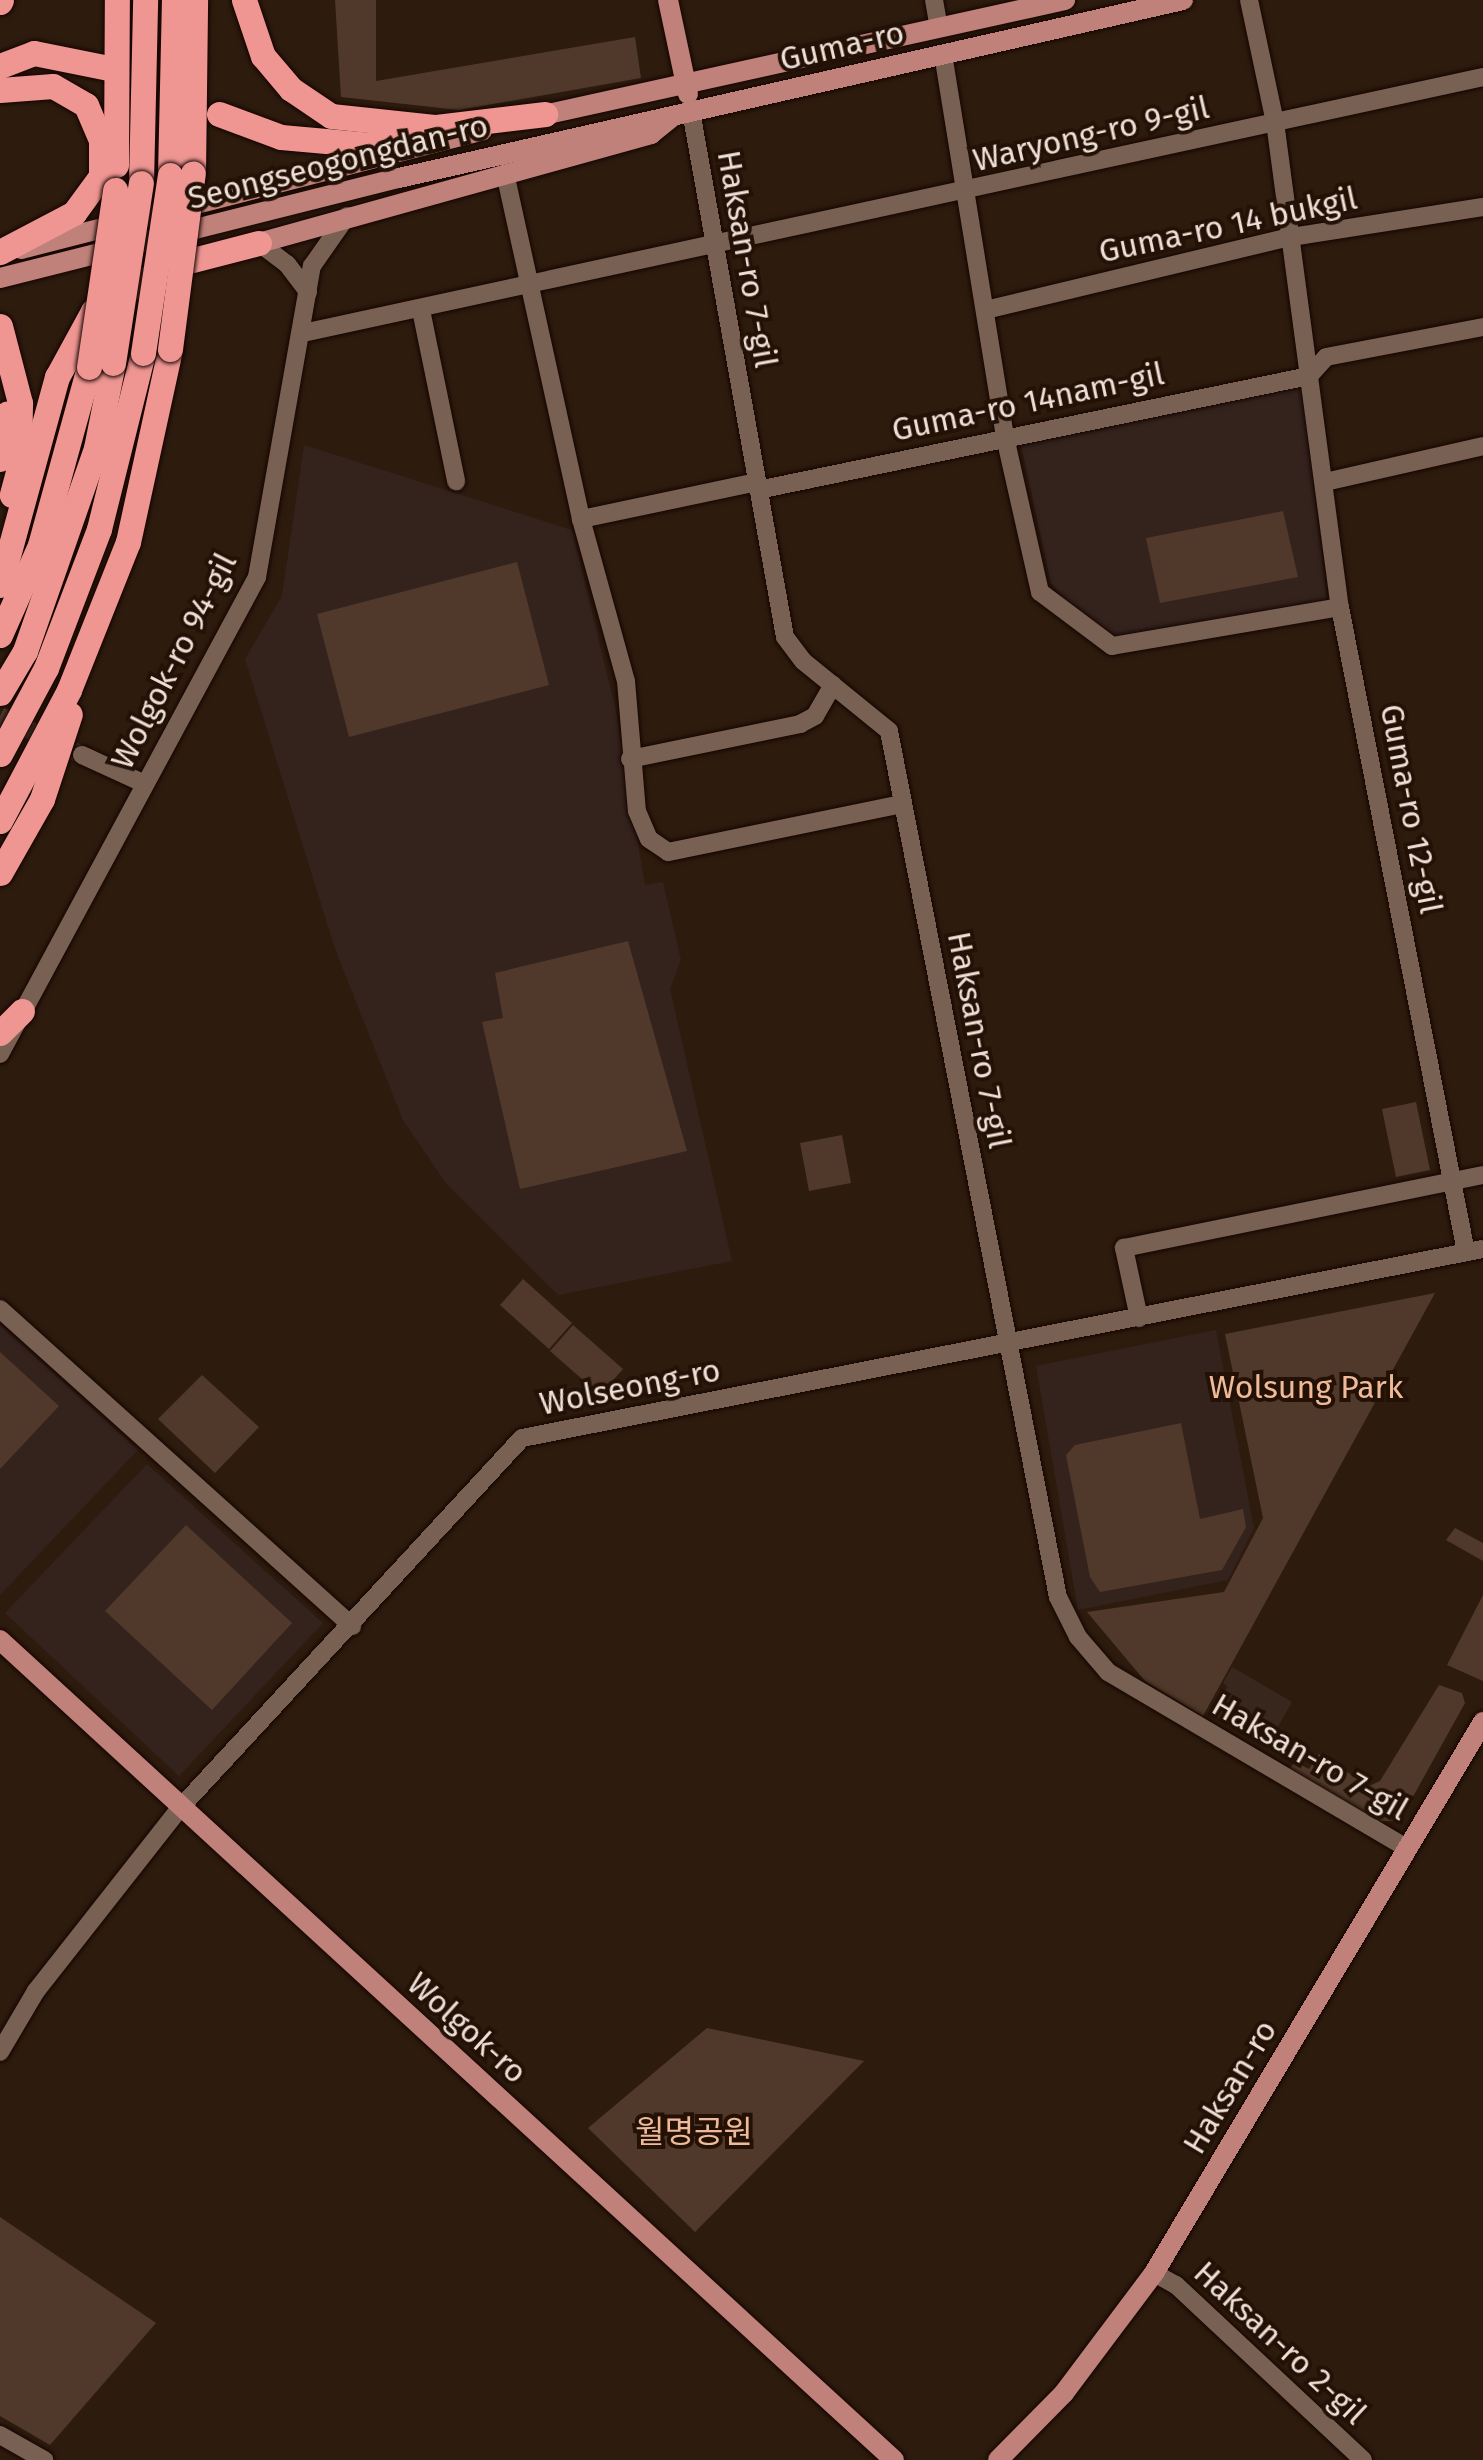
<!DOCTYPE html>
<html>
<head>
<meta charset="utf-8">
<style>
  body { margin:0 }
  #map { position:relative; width:1483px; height:2460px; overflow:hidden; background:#2d1b0e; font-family:"Fira Sans","Noto Sans KR",sans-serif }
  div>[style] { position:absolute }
  .education>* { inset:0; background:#34221d }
  .medical>* { inset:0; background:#37271d }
  .green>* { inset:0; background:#50392a }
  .minor-tunnel>* { height:18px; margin-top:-9px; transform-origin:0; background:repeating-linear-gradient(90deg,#4a392c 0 18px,transparent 0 27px) }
  .roads { filter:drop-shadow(0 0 2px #150500) drop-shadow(0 0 2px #150500) }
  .minor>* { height:18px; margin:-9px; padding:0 9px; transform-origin:9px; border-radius:9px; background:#786153 }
  .major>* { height:20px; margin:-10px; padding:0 10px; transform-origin:10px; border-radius:10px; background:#bf8179 }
  .highway>* { height:25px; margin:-12.5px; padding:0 12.5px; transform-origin:12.5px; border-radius:12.5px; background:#ef9693 }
  .bridges { filter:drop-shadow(0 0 2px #150500) drop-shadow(0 0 2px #150500) }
  .highway-bridge>* { height:25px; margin:-12.5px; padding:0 12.5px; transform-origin:12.5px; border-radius:12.5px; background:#ef9693 }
  span { translate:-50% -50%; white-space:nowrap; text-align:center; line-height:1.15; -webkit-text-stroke:8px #231106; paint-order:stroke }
  .street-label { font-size:32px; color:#eee0d8 }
  .park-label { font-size:32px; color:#efba9a }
</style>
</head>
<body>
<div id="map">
  <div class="education">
    <div style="clip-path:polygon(1302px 385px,1327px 600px,1124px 642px,1080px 618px,1051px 583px,1021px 445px)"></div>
    <div style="clip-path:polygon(304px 445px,572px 530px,616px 711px,645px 885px,663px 882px,681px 960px,670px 989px,732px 1261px,558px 1295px,445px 1182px,403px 1120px,335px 949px,245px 659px,282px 596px)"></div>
    <div style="clip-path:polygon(0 1325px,138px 1450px,0 1595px)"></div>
    <div style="clip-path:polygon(1216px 1330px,1254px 1528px,1228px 1580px,1078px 1610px,1036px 1366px)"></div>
    <div style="clip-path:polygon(147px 1464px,323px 1623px,179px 1776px,5px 1613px)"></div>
  </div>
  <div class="medical">
    <div style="clip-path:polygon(1232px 1667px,1292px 1702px,1267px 1746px,1207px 1712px,1228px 1687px,1223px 1683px)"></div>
  </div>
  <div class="green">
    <div style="clip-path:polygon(335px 0,376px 0,376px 81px,635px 37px,641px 78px,459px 110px,341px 97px)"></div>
    <div style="clip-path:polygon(1283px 511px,1298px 577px,1160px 603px,1146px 538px)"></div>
    <div style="clip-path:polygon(517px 562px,549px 685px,349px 737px,317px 614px)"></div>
    <div style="clip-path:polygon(628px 941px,687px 1151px,520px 1189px,482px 1022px,503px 1018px,495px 973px)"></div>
    <div style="clip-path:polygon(1416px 1102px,1430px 1170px,1396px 1177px,1382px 1109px)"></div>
    <div style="clip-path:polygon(842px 1135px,851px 1183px,809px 1191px,800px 1143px)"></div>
    <div style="clip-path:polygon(523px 1279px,572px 1323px,549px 1349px,500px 1305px)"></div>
    <div style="clip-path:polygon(1435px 1293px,1203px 1716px,1145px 1681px,1087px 1612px,1224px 1592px,1263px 1518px,1225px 1334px)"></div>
    <div style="clip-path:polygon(573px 1325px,623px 1369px,600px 1395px,550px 1351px)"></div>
    <div style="clip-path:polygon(0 1352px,59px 1406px,0 1469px)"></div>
    <div style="clip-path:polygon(202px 1375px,259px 1427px,215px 1473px,158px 1419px)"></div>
    <div style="clip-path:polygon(1181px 1423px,1200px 1519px,1243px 1509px,1246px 1527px,1222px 1570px,1100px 1592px,1090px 1577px,1066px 1455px,1075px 1445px)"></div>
    <div style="clip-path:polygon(186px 1525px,292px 1623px,212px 1710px,105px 1611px)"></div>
    <div style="clip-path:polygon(1455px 1528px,1483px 1543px,1483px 1561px,1446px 1540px)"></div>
    <div style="clip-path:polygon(1483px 1595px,1483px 1681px,1447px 1665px)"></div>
    <div style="clip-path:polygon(1439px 1685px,1462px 1693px,1465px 1703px,1400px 1820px,1375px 1822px,1286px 1773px,1295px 1762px,1309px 1769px,1319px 1754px,1369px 1786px,1380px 1781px)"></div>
    <div style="clip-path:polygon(707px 2028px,864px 2061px,695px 2232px,588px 2128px)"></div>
    <div style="clip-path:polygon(0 2217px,156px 2323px,50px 2445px,0 2416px)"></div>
  </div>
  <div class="minor-tunnel">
    <div style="left:0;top:716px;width:91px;rotate:25.4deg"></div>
  </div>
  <div class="roads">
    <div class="minor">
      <div style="left:934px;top:0;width:28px;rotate:80deg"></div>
      <div style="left:1249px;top:0;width:125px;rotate:78deg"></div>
      <div style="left:1275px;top:122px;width:489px;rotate:82.4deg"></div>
      <div style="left:1340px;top:607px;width:657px;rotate:78.95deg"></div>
      <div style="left:943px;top:54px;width:388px;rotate:80.8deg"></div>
      <div style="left:1005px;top:437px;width:159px;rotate:77.3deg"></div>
      <div style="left:1040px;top:592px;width:90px;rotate:36.9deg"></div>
      <div style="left:1112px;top:646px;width:231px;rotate:-9.7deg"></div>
      <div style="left:691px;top:111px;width:534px;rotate:79.87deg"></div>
      <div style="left:785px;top:637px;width:30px;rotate:53deg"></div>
      <div style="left:803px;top:661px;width:111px;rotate:39.1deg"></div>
      <div style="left:889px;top:731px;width:882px;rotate:78.96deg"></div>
      <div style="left:1058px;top:1597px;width:45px;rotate:63.4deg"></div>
      <div style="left:1078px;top:1637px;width:46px;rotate:49.4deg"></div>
      <div style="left:1108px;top:1672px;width:342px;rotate:30.5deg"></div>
      <div style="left:505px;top:173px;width:354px;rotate:77.6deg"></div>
      <div style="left:259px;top:243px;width:35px;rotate:37deg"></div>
      <div style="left:287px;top:264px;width:35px;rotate:53deg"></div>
      <div style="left:421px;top:310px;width:175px;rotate:78.4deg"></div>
      <div style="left:986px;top:310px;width:314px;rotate:-13.5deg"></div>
      <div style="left:1291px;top:237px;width:194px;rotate:-8.9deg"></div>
      <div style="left:303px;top:333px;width:1207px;rotate:-12.24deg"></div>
      <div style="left:757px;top:482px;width:180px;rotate:168.1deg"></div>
      <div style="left:581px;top:519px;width:168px;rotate:74.5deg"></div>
      <div style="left:626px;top:681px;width:130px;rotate:85.2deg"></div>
      <div style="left:637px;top:811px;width:30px;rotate:67deg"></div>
      <div style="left:649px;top:839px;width:23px;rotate:34deg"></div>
      <div style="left:668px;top:852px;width:239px;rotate:-11.6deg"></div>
      <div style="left:1325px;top:482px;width:162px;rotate:-12.8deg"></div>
      <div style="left:758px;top:490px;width:563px;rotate:-11.69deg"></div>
      <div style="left:1309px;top:376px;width:25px;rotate:-48deg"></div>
      <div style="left:1326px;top:357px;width:160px;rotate:-10.8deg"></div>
      <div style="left:82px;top:755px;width:69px;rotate:24.7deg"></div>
      <div style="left:630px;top:759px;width:174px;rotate:-11.6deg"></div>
      <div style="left:800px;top:724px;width:17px;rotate:-28deg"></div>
      <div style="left:815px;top:716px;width:36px;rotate:-60deg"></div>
      <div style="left:0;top:1054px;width:542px;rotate:-61.68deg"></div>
      <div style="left:257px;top:577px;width:316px;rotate:-80deg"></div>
      <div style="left:312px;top:266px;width:61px;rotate:-55deg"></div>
      <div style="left:0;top:1309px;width:474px;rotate:42deg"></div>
      <div style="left:1139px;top:1318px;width:72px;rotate:-102.1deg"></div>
      <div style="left:1124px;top:1248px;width:366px;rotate:-11.5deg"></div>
      <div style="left:0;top:2052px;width:71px;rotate:-59.5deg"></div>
      <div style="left:36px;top:1991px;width:234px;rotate:-51.8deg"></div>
      <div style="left:181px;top:1807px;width:502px;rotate:-47.26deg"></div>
      <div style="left:522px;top:1438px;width:979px;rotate:-11.13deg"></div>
      <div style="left:1154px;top:2273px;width:25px;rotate:29deg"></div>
      <div style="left:1176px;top:2285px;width:256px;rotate:43.1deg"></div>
      <div style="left:0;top:2435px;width:51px;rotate:29.6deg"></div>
    </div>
    <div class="major">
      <div style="left:668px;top:0;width:96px;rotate:78deg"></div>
      <div style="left:530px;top:118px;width:548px;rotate:-12.44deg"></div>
      <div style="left:259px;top:243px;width:407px;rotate:-15.5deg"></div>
      <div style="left:651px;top:134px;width:26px;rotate:-39deg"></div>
      <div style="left:21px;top:249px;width:476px;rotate:-14.4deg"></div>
      <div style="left:0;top:278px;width:411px;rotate:-14.1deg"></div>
      <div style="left:399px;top:178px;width:804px;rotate:-12.79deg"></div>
      <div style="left:0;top:1640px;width:1213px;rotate:42.53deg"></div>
      <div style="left:998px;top:2460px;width:94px;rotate:-45.4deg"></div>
      <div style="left:1064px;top:2393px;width:150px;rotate:-53.1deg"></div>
      <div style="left:1154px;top:2273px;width:642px;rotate:-59.16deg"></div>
    </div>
    <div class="highway">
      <div style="left:244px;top:0;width:59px;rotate:71.3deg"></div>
      <div style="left:263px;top:56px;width:43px;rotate:49.7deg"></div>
      <div style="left:291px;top:89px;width:48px;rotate:34deg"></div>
      <div style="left:331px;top:116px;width:106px;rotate:6deg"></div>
      <div style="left:436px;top:127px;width:110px;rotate:-6.8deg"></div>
      <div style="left:0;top:2px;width:2px;rotate:-63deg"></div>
      <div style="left:0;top:66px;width:36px;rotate:-21deg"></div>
      <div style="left:34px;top:53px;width:76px;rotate:11.3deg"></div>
      <div style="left:0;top:90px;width:53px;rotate:-4.3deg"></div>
      <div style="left:53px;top:86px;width:38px;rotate:30deg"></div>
      <div style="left:86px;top:105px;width:38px;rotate:67deg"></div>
      <div style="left:101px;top:140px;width:36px;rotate:90deg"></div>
      <div style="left:101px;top:176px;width:46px;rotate:126.1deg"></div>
      <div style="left:74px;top:213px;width:84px;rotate:152.2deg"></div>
      <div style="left:219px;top:114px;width:66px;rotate:20.4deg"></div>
      <div style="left:281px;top:137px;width:90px;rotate:5.1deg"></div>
      <div style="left:371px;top:145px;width:42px;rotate:-15deg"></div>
      <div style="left:116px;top:165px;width:165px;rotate:-89.7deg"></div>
      <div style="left:193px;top:173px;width:173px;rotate:-89.3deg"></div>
      <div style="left:170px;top:175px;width:175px;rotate:-88.7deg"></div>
      <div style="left:141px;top:183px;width:183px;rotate:-88.7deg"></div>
      <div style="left:0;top:326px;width:80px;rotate:75.4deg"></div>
      <div style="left:20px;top:403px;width:65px;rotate:90.9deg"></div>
      <div style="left:19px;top:468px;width:28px;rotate:105deg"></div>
      <div style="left:0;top:459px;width:46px;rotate:-81.2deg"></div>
      <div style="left:0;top:585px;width:216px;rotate:-74.7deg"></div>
      <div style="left:57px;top:377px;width:75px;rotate:-61.4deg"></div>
      <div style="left:93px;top:311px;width:85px;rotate:-31.1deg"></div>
      <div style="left:166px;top:267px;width:96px;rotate:-14.5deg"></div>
      <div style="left:0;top:635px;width:98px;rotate:-66deg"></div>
      <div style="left:40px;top:545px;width:185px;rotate:-74.6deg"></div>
      <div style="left:0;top:693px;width:49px;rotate:-59.2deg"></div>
      <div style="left:25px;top:651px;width:215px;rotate:-70.7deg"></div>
      <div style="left:96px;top:448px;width:87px;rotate:-78.7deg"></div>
      <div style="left:0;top:754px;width:98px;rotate:-61.9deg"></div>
      <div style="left:46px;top:668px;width:149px;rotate:-69.1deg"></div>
      <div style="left:99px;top:529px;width:181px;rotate:-76deg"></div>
      <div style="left:0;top:821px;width:148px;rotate:-62.2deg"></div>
      <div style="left:69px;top:690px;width:159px;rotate:-68.3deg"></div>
      <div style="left:128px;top:542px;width:198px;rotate:-77.7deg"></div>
      <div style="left:0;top:873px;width:85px;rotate:-60.4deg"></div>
      <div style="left:42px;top:799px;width:89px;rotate:-71.8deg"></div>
      <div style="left:0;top:1033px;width:31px;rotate:-45deg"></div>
    </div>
  </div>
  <div class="bridges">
    <div class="highway-bridge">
      <div style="left:170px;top:349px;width:177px;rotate:-82.6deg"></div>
      <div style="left:143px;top:353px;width:180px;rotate:-81.4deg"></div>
      <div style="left:113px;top:363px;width:182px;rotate:-81.2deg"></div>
      <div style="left:89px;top:367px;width:179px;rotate:-81.6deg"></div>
    </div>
  </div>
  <div class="street-label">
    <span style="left:842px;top:46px;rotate:-13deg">Guma-ro</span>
    <span style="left:1091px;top:134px;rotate:-13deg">Waryong-ro 9-gil</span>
    <span style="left:338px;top:162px;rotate:-14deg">Seongseogongdan-ro</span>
    <span style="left:1228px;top:225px;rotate:-12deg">Guma-ro 14 bukgil</span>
    <span style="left:747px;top:259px;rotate:80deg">Haksan-ro 7-gil</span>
    <span style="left:1028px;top:402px;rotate:-12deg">Guma-ro 14nam-gil</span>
    <span style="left:174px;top:661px;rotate:-63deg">Wolgok-ro 94-gil</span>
    <span style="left:1411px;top:809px;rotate:79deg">Guma-ro 12-gil</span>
    <span style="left:979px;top:1040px;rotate:79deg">Haksan-ro 7-gil</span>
    <span style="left:630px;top:1387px;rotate:-11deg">Wolseong-ro</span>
    <span style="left:1310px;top:1757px;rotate:30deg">Haksan-ro 7-gil</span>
    <span style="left:467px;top:2028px;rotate:42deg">Wolgok-ro</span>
    <span style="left:1230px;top:2087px;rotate:-59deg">Haksan-ro</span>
    <span style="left:1280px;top:2343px;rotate:43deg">Haksan-ro 2-gil</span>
  </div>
  <div class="park-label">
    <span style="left:1306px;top:1387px">Wolsung Park</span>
    <span style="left:694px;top:2132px">월명공원</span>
  </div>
</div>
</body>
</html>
